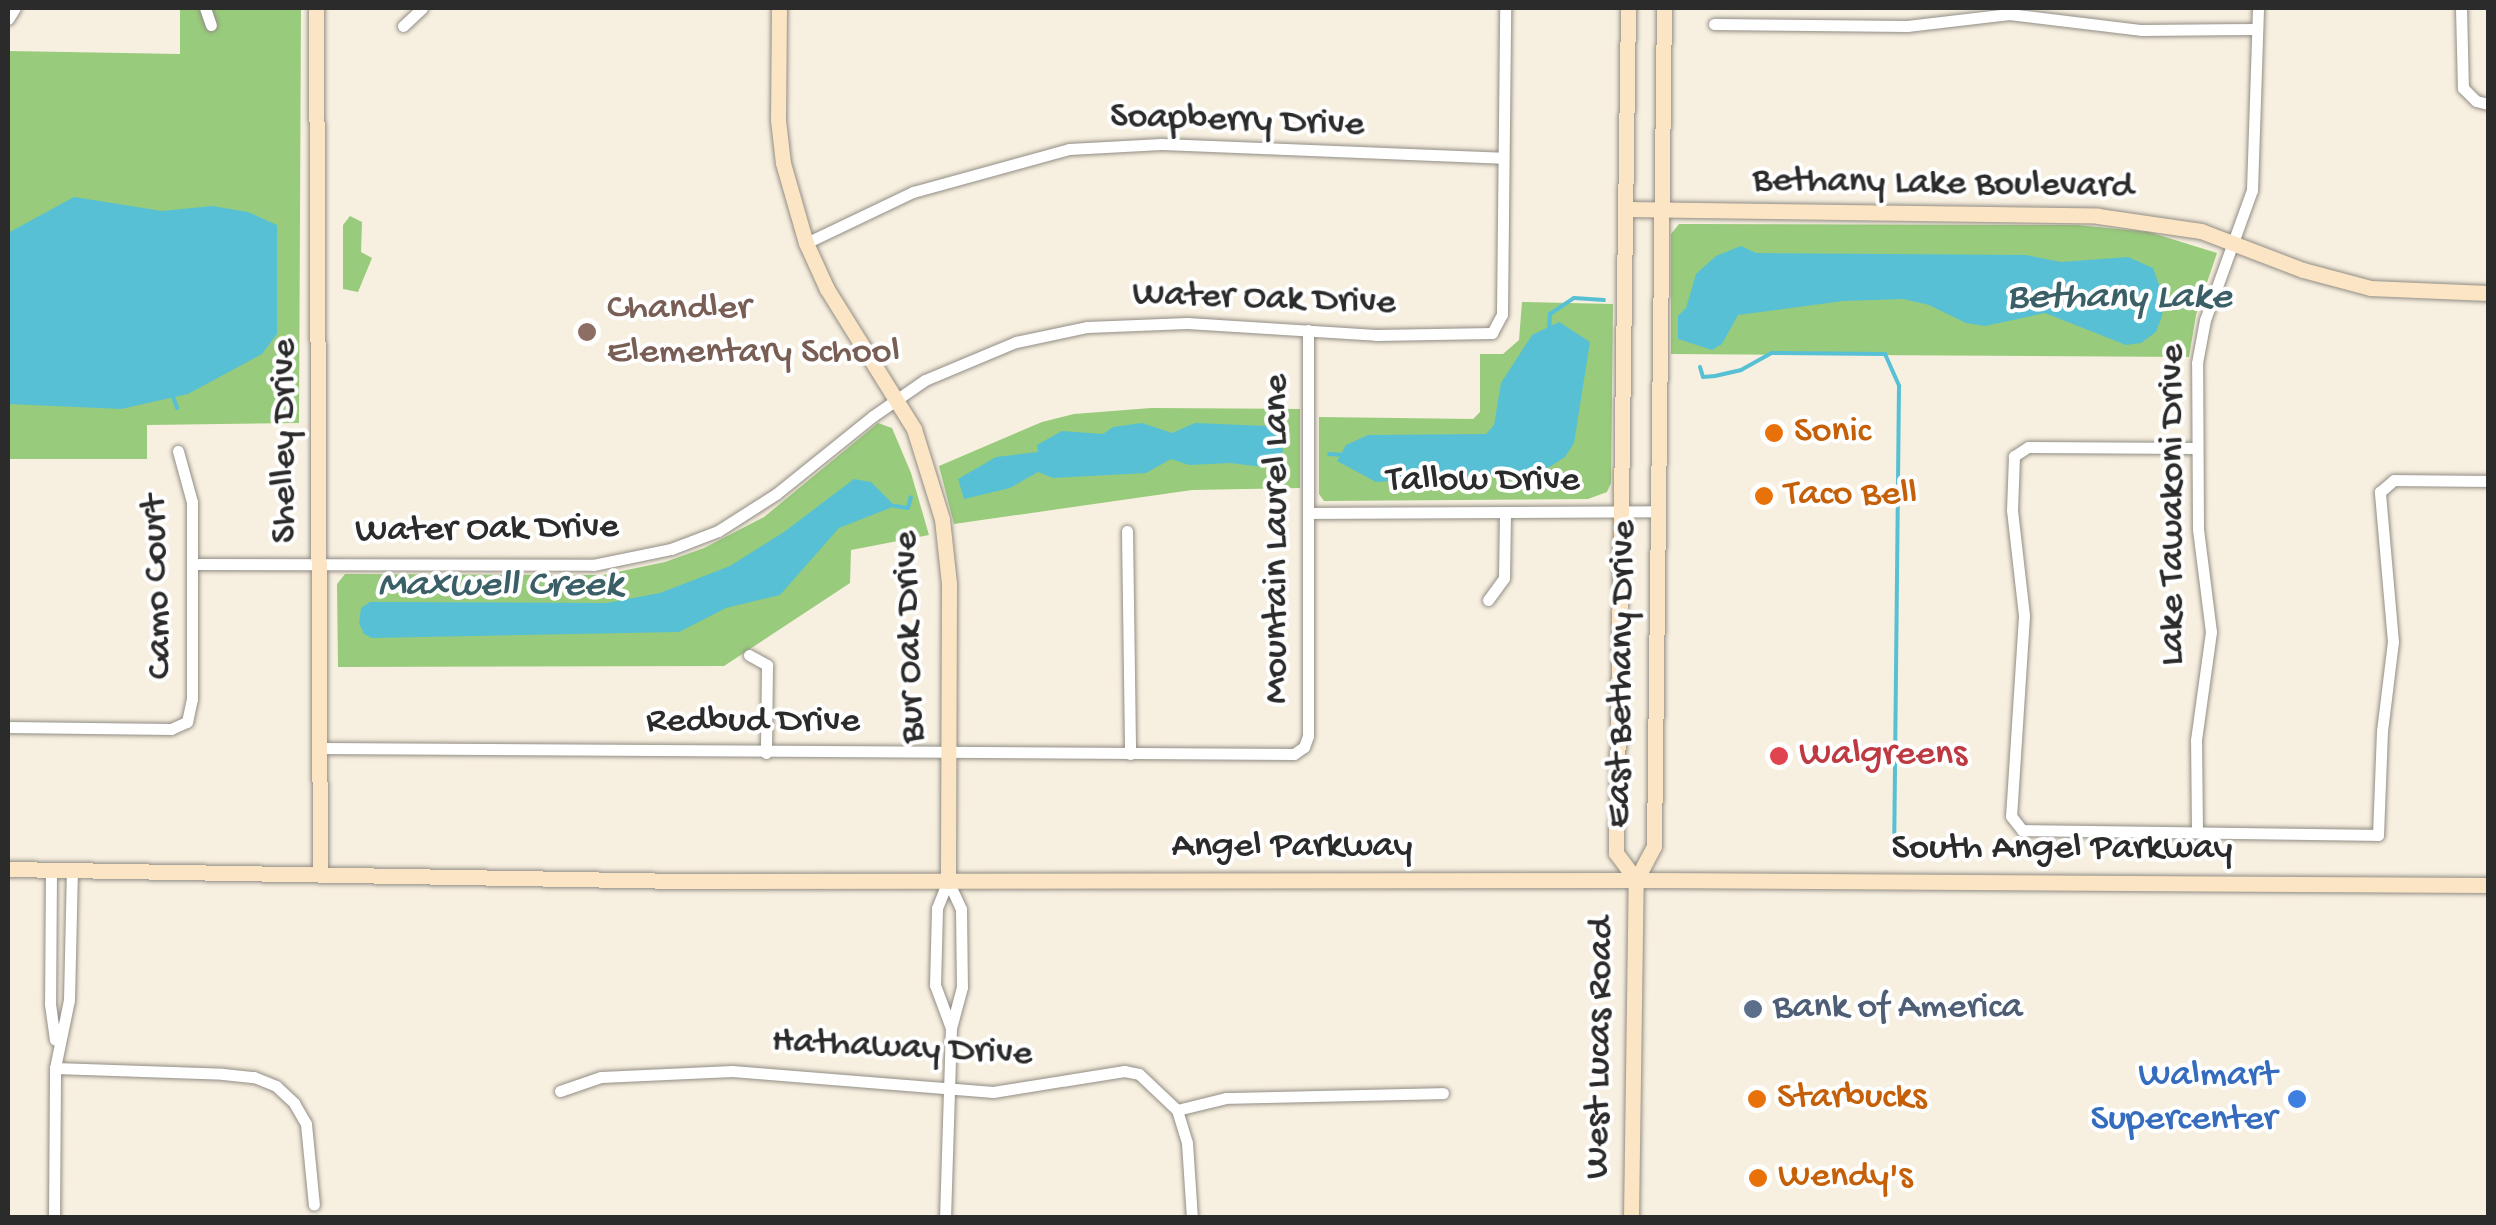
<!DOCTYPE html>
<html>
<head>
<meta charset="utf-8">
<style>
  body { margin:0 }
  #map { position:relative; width:2496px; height:1225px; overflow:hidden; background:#f7efdf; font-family:"Gochi Hand",sans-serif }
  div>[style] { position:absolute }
  .green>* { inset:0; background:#98cb7b }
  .water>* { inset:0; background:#58c0d5 }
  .stream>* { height:4px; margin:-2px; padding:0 2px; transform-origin:2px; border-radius:2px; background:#58c0d5 }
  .roads { filter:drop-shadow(0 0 2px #918d85) drop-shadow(0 0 2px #918d85) }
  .street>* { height:11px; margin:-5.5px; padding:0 5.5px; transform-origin:5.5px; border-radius:5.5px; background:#fff }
  .secondary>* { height:15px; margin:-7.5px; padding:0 7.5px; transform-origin:7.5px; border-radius:7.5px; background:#fce5c4 }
  .dots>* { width:28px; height:28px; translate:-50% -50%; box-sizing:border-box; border:5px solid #fff; border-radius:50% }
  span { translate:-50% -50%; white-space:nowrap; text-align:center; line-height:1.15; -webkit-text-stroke:8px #fff; paint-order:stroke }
  .street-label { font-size:38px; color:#2b2b2b }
  .education-label { font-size:38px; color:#785e54 }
  .left { translate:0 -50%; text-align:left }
  .food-label { font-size:38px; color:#c56008 }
  .health-label { font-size:38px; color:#be3a42 }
  .service-label { font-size:38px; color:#4e5e75 }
  .shop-label { font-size:38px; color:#366cbe }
  .right { translate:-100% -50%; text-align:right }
  .water-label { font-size:40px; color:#3b5f66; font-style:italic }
  .frame { position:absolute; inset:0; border:10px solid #2b2b2b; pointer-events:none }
</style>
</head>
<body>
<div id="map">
  <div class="green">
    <div style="clip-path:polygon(180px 8px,301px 8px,299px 423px,147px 425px,147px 459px,8px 459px,8px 51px,180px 54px)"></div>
    <div style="clip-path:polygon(350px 216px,362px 222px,361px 252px,372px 258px,358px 292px,343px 289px,343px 225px)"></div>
    <div style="clip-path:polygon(1679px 224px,2077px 225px,2149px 232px,2217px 253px,2196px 315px,2189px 357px,1671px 354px,1671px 234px)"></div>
    <div style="clip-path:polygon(1522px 302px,1613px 304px,1611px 483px,1607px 492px,1588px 499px,1324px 501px,1319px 494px,1319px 417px,1473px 419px,1480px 412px,1480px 354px,1503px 354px,1519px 340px)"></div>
    <div style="clip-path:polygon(1151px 408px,1300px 409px,1300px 488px,1192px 490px,954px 524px,939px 466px,1042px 422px,1074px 414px)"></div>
    <div style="clip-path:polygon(878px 423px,892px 428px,911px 473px,929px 535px,851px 550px,850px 583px,724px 666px,338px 667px,337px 584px,345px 574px,603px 575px,665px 562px,704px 548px,764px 517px)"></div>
  </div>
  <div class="water">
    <div style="clip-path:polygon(74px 197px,162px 211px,212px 206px,248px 212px,277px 225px,277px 334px,262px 354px,188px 394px,121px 409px,8px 404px,8px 233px)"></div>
    <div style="clip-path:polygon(1741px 246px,1756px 253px,2026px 255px,2061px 262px,2128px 257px,2153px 268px,2164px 299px,2162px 316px,2156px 332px,2141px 343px,2126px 345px,2045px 313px,1985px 326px,1966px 323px,1929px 305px,1903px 299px,1843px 301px,1738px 315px,1722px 344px,1712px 350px,1678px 339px,1678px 316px,1686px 308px,1696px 274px,1716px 256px)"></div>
    <div style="clip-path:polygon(1559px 322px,1590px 342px,1574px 443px,1565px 457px,1543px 471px,1376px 482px,1337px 461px,1346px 445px,1368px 435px,1486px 434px,1494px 425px,1501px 383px,1532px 335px)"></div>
    <div style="clip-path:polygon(1142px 423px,1172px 433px,1195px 423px,1266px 426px,1278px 432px,1283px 451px,1275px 463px,1263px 467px,1230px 463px,1189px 465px,1171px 459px,1146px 473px,1053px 478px,1038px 472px,1010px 488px,964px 499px,958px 479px,996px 457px,1038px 452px,1037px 445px,1062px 431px,1103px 434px,1113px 427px)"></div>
    <div style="clip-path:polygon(854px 479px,871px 482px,895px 506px,839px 528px,780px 595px,726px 608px,679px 632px,372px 638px,364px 634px,359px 623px,361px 608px,370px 602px,607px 603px,660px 593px,730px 566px,784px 532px)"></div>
  </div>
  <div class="stream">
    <div style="left:1549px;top:331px;width:17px;rotate:-87deg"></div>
    <div style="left:1550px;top:314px;width:29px;rotate:-34deg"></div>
    <div style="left:1574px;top:298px;width:30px;rotate:4deg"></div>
    <div style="left:1700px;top:367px;width:10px;rotate:73deg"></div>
    <div style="left:1703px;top:377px;width:12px;rotate:-5deg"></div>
    <div style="left:1715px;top:376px;width:27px;rotate:-13deg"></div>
    <div style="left:1741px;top:370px;width:35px;rotate:-29deg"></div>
    <div style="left:1772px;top:353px;width:113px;rotate:0.5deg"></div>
    <div style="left:1885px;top:354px;width:35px;rotate:66deg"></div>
    <div style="left:1899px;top:386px;width:447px;rotate:90.6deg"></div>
    <div style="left:172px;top:394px;width:15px;rotate:70deg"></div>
    <div style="left:1329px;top:454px;width:15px;rotate:4deg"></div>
    <div style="left:895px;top:506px;width:13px;rotate:9deg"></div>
    <div style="left:908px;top:508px;width:11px;rotate:-75deg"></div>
  </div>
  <div class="roads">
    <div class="street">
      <div style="left:205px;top:8px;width:18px;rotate:71deg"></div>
      <div style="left:2461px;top:8px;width:80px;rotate:88.6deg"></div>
      <div style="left:2463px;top:88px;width:18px;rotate:45deg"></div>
      <div style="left:2476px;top:101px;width:12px;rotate:14deg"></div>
      <div style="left:8px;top:19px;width:13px;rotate:-58deg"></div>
      <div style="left:1714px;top:24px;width:193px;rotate:0.6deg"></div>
      <div style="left:1907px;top:26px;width:103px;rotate:-6.7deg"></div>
      <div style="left:2009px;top:14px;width:134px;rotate:6.9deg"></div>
      <div style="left:2142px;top:30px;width:115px;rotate:-0.5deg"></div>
      <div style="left:403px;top:26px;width:26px;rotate:-43deg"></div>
      <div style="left:806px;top:243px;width:119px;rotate:-25.5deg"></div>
      <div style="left:913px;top:192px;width:162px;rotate:-15.4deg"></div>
      <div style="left:1069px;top:149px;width:92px;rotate:-3.1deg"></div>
      <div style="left:1161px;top:144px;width:342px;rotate:2.3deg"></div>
      <div style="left:2197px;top:448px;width:169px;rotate:-179.7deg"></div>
      <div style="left:2028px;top:447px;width:17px;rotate:147deg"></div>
      <div style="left:2014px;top:456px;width:54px;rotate:92.1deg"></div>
      <div style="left:2012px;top:510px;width:107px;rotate:83.5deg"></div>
      <div style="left:2024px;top:616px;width:200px;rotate:93.7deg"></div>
      <div style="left:2011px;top:816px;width:18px;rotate:52deg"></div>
      <div style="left:2022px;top:830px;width:356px;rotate:0.8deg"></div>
      <div style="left:2378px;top:835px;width:104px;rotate:-87.8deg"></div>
      <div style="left:2382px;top:731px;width:90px;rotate:-83deg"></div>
      <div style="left:2393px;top:642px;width:151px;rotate:-95deg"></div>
      <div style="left:2380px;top:492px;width:18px;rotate:-41deg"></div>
      <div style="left:2394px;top:480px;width:94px;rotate:0.6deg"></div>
      <div style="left:1308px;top:513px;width:350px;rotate:-0.3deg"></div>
      <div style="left:1127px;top:531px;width:223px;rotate:89.2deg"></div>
      <div style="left:192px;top:564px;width:401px;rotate:0.1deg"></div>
      <div style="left:593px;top:565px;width:80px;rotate:-11.6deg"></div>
      <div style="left:671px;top:549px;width:50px;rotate:-21deg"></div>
      <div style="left:718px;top:531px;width:69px;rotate:-32.5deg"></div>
      <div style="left:776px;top:494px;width:124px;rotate:-38.8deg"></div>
      <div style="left:873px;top:416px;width:63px;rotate:-34.7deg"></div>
      <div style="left:925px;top:380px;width:99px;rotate:-22.7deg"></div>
      <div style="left:1016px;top:342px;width:73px;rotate:-11.9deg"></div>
      <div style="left:1087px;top:327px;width:100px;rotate:-2.3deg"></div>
      <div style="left:1187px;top:323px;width:189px;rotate:3.6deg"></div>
      <div style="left:1376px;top:335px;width:116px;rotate:-1deg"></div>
      <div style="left:1492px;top:333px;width:21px;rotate:-62deg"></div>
      <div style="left:1502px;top:314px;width:306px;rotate:-89.4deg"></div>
      <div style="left:1488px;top:600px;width:27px;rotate:-54deg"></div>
      <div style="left:1504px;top:578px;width:66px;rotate:-89.1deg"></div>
      <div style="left:749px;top:655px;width:21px;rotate:29deg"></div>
      <div style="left:767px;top:665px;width:88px;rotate:90.7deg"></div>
      <div style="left:8px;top:727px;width:163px;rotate:0.7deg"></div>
      <div style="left:171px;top:729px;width:17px;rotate:-24deg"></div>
      <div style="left:187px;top:722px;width:24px;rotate:-78deg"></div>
      <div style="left:192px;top:699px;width:197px;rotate:-90deg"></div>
      <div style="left:192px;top:502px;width:53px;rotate:-105.4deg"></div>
      <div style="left:319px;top:748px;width:975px;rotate:0.35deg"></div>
      <div style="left:1294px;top:754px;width:12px;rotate:-35deg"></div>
      <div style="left:1304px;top:747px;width:12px;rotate:-70deg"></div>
      <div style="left:1308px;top:736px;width:406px;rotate:-90deg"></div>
      <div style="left:2197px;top:831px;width:91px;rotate:-90.6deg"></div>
      <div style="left:2196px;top:740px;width:109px;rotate:-82.1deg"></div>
      <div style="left:2211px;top:632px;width:104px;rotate:-97.2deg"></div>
      <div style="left:2198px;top:529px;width:166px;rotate:-90.3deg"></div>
      <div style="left:2197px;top:363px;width:44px;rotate:-79.5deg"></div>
      <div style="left:2205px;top:320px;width:138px;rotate:-70.1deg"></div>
      <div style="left:2252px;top:190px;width:182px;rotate:-88.1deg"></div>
      <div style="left:51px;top:870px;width:134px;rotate:90.4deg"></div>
      <div style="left:50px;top:1004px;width:36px;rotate:82deg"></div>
      <div style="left:948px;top:881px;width:31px;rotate:65deg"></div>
      <div style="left:961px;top:909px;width:78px;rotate:89.3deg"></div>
      <div style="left:962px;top:987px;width:42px;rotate:105deg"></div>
      <div style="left:951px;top:1028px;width:46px;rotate:-110.4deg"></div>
      <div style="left:935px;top:985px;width:77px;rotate:-88.5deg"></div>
      <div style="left:937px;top:908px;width:29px;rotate:-68deg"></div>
      <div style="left:55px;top:1068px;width:168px;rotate:2deg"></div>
      <div style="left:223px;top:1074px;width:31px;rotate:6deg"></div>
      <div style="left:254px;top:1077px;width:24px;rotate:22deg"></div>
      <div style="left:276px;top:1086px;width:25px;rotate:43deg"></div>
      <div style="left:294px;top:1103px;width:24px;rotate:60deg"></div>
      <div style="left:306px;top:1124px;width:81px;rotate:84.4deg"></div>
      <div style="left:560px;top:1091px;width:43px;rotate:-18.9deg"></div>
      <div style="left:601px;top:1077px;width:131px;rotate:-2.6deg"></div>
      <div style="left:732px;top:1071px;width:262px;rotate:4.6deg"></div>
      <div style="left:993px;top:1092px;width:133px;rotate:-9.1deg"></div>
      <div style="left:1124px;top:1071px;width:15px;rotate:11deg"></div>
      <div style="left:1139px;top:1074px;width:52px;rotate:43.5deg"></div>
      <div style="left:1177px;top:1110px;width:34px;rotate:73deg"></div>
      <div style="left:1187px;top:1143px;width:75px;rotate:86.2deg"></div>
      <div style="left:1177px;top:1110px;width:50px;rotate:-13.8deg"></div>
      <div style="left:1226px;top:1098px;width:217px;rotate:-1.3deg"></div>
      <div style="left:54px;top:1218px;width:150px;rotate:-89.6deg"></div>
      <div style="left:55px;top:1068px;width:69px;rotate:-78.4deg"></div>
      <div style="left:69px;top:1000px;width:131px;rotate:-88.7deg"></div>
      <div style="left:945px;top:1218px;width:190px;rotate:-88.2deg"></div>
    </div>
    <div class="secondary">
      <div style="left:316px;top:8px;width:866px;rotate:89.74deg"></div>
      <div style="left:779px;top:8px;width:112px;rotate:90.5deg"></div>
      <div style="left:778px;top:120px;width:43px;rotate:83.4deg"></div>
      <div style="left:783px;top:163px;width:83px;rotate:74deg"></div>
      <div style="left:806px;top:243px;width:51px;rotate:65.5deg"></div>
      <div style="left:827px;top:289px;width:165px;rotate:58.1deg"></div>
      <div style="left:914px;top:429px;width:94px;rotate:72.7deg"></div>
      <div style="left:942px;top:519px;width:64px;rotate:83.8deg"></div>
      <div style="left:949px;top:583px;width:298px;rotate:90.2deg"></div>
      <div style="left:1628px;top:8px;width:845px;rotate:90.81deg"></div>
      <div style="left:1616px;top:853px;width:34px;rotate:53deg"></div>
      <div style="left:1625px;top:209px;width:473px;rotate:0.8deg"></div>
      <div style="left:2098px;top:216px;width:104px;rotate:8.3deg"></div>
      <div style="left:2201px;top:231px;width:109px;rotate:20.9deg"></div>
      <div style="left:2303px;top:270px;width:69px;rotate:15deg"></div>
      <div style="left:2370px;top:288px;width:118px;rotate:2.4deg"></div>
      <div style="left:8px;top:869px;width:677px;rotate:1.02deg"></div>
      <div style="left:685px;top:881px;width:951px;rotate:-0.06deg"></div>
      <div style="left:1636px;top:880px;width:852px;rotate:0.34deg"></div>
      <div style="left:1631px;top:1218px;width:338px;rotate:-89.2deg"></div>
      <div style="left:1636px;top:880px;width:38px;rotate:-62deg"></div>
      <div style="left:1654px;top:846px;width:838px;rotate:-89.32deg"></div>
    </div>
  </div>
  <div class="dots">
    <div style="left:587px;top:332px;background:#8d6e63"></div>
    <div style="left:1774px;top:433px;background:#e8710a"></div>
    <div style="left:1764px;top:496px;background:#e8710a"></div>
    <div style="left:1779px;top:756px;background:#e0444e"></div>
    <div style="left:1753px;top:1009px;background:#5c6f8a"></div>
    <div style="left:1757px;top:1099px;background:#e8710a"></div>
    <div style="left:2297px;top:1099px;background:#3f7fe0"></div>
    <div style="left:1758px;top:1178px;background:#e8710a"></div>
  </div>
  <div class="street-label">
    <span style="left:1237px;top:122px;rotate:2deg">Soapberry Drive</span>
    <span style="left:1943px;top:185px;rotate:1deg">Bethany Lake Boulevard</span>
    <span style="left:1264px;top:300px;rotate:2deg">Water Oak Drive</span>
    <span style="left:286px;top:441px;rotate:-90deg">Shelley Drive</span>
    <span style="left:1483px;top:482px">Tallow Drive</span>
    <span style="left:2174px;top:505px;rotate:-90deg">Lake Tawakoni Drive</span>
    <span style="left:487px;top:531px;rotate:-1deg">Water Oak Drive</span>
    <span style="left:1278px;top:539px;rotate:-90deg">Mountain Laurel Lane</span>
    <span style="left:159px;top:587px;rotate:-92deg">Camo Court</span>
    <span style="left:911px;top:637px;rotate:-92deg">Bur Oak Drive</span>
    <span style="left:1623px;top:674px;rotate:-89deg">East Bethany Drive</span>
    <span style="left:753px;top:723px">Redbud Drive</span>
    <span style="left:1292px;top:848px">Angel Parkway</span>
    <span style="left:2062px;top:850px">South Angel Parkway</span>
    <span style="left:1601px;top:1048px;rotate:-89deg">West Lucas Road</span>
    <span style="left:902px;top:1049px;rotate:3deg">Hathaway Drive</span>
  </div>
  <div class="education-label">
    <span class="left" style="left:607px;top:332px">Chandler<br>Elementary School</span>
  </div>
  <div class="food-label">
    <span class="left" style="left:1794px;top:433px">Sonic</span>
    <span class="left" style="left:1784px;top:496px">Taco Bell</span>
    <span class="left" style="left:1777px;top:1099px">Starbucks</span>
    <span class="left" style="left:1778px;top:1178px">Wendy's</span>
  </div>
  <div class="health-label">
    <span class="left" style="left:1799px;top:756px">Walgreens</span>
  </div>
  <div class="service-label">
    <span class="left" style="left:1773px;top:1009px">Bank of America</span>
  </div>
  <div class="shop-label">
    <span class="right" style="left:2277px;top:1099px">Walmart<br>Supercenter</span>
  </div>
  <div class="water-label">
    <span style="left:2119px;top:299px">Bethany Lake</span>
    <span style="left:500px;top:587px">Maxwell Creek</span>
  </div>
  <div class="frame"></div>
</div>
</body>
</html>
